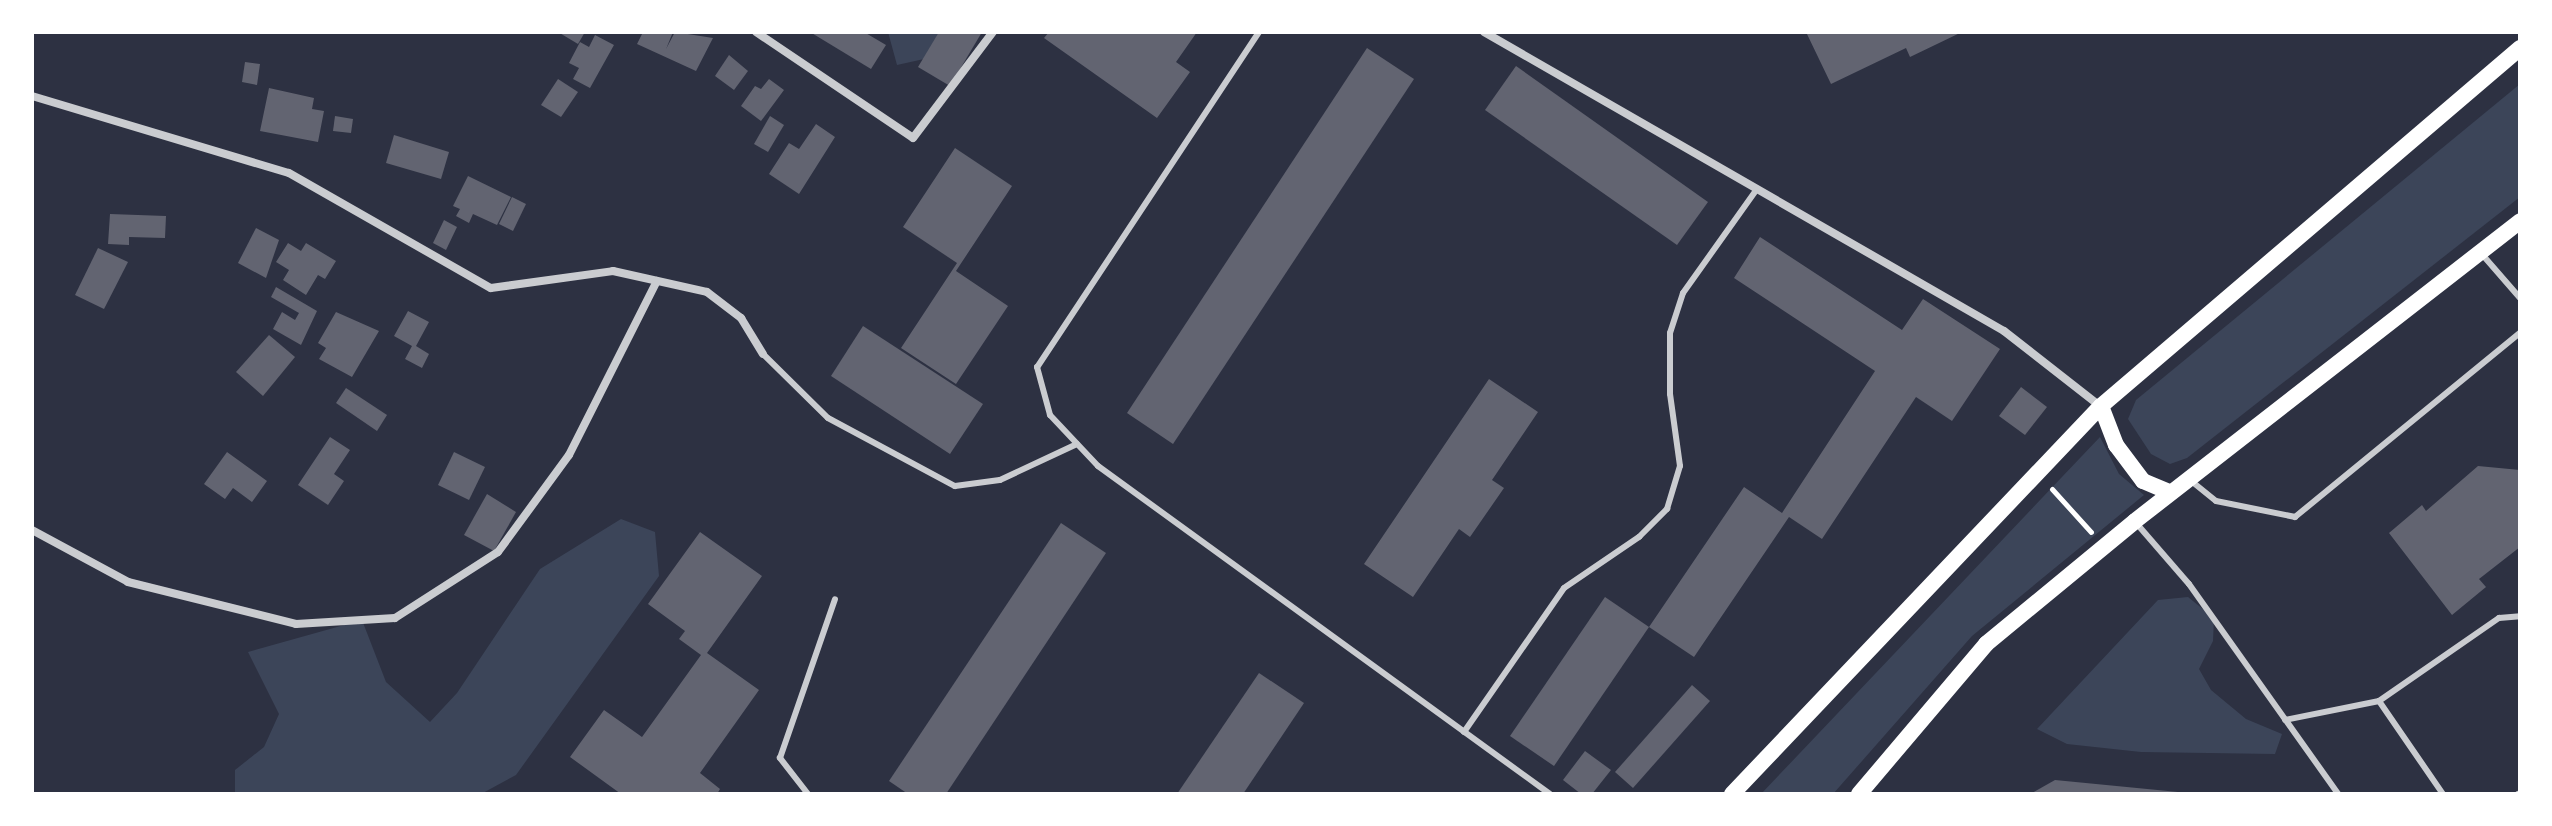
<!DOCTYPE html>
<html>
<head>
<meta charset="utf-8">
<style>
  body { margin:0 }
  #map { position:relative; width:2552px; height:826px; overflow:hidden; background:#2d3142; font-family:"Alegreya Sans",sans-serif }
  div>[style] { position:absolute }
  .green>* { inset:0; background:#3c4559 }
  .building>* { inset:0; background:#626471 }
  .path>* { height:5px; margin:-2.5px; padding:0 2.5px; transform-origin:2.5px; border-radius:2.5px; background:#fff }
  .service>* { height:6px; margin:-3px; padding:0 3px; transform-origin:3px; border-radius:3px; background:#caccd0 }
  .minor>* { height:8px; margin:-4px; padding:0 4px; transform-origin:4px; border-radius:4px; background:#caccd0 }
  .secondary>* { height:16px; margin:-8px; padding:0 8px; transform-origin:8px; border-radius:8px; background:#fff }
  span { translate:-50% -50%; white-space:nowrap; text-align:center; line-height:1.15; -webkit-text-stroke:7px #fff; paint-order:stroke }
  .frame { position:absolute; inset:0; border:34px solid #fff; pointer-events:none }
</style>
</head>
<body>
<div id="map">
  <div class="green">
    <div style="clip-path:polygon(888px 32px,954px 32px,933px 57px,897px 65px)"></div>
    <div style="clip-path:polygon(2520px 84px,2520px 197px,2187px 458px,2170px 464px,2151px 454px,2128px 419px,2136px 400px)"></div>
    <div style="clip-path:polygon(2100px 437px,2119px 474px,2144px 495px,1972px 636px,1833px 794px,1761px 794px)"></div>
    <div style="clip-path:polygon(621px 519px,655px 532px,659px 576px,516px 775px,481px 794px,235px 794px,235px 770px,264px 747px,279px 714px,248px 652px,362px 620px,386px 682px,430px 722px,457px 693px,540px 569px)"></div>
    <div style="clip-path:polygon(2188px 597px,2214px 618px,2213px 641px,2199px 669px,2211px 690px,2246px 719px,2282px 734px,2275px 754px,2141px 752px,2067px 744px,2037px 729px,2158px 600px)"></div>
  </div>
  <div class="building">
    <div style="clip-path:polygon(558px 32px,585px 32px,578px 44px)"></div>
    <div style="clip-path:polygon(643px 32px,673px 32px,666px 49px,675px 32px,713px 38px,696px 71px,637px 44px)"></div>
    <div style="clip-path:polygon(810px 32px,864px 32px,886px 45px,871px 69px)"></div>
    <div style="clip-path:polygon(939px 32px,982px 32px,950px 86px,918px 67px)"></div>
    <div style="clip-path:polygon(1049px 32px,1197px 32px,1176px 62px,1190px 72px,1157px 118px,1044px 38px)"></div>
    <div style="clip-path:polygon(1806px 32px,1962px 32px,1910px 57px,1906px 48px,1831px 84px)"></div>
    <div style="clip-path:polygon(595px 35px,614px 45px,590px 88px,573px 79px,579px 68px,569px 63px,580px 42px,589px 47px)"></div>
    <div style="clip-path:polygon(1367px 48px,1414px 79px,1173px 444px,1127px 413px)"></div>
    <div style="clip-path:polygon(729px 55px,748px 71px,734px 90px,715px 76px)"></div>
    <div style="clip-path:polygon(245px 62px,260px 64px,257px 85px,242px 82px)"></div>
    <div style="clip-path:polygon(1516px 66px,1708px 202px,1677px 245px,1485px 110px)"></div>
    <div style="clip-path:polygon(558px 79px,578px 92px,561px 117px,541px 105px)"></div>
    <div style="clip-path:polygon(769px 79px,784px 90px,761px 121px,741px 106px,755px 86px,761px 89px)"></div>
    <div style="clip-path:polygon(269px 88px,314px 98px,312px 109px,324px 111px,318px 142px,260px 131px)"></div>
    <div style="clip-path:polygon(335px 116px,353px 119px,351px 133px,333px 131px)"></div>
    <div style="clip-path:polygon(770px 116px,784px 125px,768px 152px,754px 144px)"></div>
    <div style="clip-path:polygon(816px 124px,835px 137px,799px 194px,769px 174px,789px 143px,799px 149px)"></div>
    <div style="clip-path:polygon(394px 135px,449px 152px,441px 179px,386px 163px)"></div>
    <div style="clip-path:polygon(955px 148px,1012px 186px,956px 271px,1008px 306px,956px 384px,901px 348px,957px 263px,903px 227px)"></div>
    <div style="clip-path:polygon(468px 176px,511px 197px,497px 225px,473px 214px,469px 223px,456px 216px,460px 209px,453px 206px)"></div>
    <div style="clip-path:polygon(512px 197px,526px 204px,513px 231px,499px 224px)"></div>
    <div style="clip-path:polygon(110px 214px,166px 216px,165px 238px,129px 237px,129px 245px,108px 244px)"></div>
    <div style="clip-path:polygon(444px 220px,457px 227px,446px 250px,433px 243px)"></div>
    <div style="clip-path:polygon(256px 228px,279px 240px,266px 278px,238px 263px)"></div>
    <div style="clip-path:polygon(1760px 237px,1902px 330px,1923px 299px,2000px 349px,1952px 421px,1916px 397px,1822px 539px,1789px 517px,1694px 657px,1649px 627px,1744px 487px,1782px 513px,1875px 371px,1734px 278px)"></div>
    <div style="clip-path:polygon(288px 243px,301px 251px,306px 243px,336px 261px,325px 279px,318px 275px,306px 295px,283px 280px,289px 270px,276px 262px)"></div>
    <div style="clip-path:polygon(98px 248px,128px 262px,104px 309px,75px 295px)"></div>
    <div style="clip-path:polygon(276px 287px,317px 311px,301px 345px,273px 329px,282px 312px,295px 320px,299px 313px,271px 297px)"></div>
    <div style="clip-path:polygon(408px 311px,429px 322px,416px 346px,429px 354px,422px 368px,405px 359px,412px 346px,394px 336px)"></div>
    <div style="clip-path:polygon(336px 312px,379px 331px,352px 377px,319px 359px,326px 348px,318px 343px)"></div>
    <div style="clip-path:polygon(863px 326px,983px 404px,950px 454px,831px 376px)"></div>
    <div style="clip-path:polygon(269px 335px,295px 357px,263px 396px,236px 372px)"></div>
    <div style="clip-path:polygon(1489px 379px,1538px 412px,1492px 480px,1504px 488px,1470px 537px,1459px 529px,1413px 597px,1364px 564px)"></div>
    <div style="clip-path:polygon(2021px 387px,2047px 407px,2025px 435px,1999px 416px)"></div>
    <div style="clip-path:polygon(346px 388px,387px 415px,377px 431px,336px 403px)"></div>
    <div style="clip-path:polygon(330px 437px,350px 450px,334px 474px,344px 481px,328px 505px,298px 485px)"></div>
    <div style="clip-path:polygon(227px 452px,267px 481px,252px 502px,233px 488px,225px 499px,204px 484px)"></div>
    <div style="clip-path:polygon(454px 452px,485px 467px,469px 500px,438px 485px)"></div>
    <div style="clip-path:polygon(2478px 466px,2520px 470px,2520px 547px,2479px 579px,2486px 587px,2452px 615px,2389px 533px,2422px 505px,2426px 511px)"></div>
    <div style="clip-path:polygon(487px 494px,516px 512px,494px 551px,464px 535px)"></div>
    <div style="clip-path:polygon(1061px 523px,1106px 553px,946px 794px,908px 794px,889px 781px)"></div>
    <div style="clip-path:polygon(700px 532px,762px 576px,707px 653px,759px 690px,700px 773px,720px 789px,717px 794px,621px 794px,570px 757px,604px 710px,642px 737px,701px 655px,679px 639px,685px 631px,648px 604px)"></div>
    <div style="clip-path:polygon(1605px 597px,1649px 627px,1554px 766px,1510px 736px)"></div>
    <div style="clip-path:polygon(1259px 673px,1304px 703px,1243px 794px,1177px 794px)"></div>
    <div style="clip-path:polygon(1692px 685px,1710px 701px,1633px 788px,1615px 772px)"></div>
    <div style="clip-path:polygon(1585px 751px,1611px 770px,1592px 794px,1581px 794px,1563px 780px)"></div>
    <div style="clip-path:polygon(2055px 780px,2178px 792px,2178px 794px,2030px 794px)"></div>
  </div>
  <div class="path">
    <div style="left:2052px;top:489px;width:58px;rotate:47.8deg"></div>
  </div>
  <div class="service">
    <div style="left:1259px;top:32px;width:402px;rotate:123.5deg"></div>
    <div style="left:1037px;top:367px;width:50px;rotate:74.8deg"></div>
    <div style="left:1050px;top:415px;width:70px;rotate:46.7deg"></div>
    <div style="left:1098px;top:466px;width:558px;rotate:35.97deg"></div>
    <div style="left:2480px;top:252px;width:61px;rotate:49deg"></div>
    <div style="left:763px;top:354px;width:91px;rotate:44.6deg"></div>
    <div style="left:828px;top:418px;width:144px;rotate:28.2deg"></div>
    <div style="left:955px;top:486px;width:45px;rotate:-7.6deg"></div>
    <div style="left:1000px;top:480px;width:85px;rotate:-25.1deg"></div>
    <div style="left:2190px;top:480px;width:33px;rotate:39deg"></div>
    <div style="left:2216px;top:501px;width:81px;rotate:11.4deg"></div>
    <div style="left:2295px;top:517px;width:291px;rotate:-39.3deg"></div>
    <div style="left:2137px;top:524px;width:79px;rotate:49.1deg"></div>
    <div style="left:2189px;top:584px;width:257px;rotate:54.6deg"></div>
    <div style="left:2379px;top:701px;width:113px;rotate:55.5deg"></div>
    <div style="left:2285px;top:720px;width:96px;rotate:-11.4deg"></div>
    <div style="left:2379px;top:701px;width:146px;rotate:-34.7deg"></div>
    <div style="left:2499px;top:618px;width:21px;rotate:-5deg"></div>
    <div style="left:1464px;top:732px;width:175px;rotate:-55.2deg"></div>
    <div style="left:1564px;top:588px;width:91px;rotate:-34.2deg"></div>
    <div style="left:1639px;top:537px;width:40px;rotate:-45deg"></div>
    <div style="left:1667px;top:509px;width:45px;rotate:-73.2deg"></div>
    <div style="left:1680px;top:466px;width:73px;rotate:-97.9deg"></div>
    <div style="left:1670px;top:394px;width:61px;rotate:-90deg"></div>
    <div style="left:1670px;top:333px;width:42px;rotate:-72deg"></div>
    <div style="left:1683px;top:293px;width:128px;rotate:-54.6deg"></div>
    <div style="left:808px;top:794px;width:46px;rotate:-127.9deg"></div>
    <div style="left:780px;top:758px;width:168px;rotate:-70.9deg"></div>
    <div style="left:2518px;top:794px;width:2px;rotate:-27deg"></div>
  </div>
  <div class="minor">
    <div style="left:756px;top:32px;width:189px;rotate:34deg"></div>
    <div style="left:913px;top:138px;width:133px;rotate:-53deg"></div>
    <div style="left:1484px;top:32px;width:600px;rotate:29.9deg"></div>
    <div style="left:2004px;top:331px;width:122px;rotate:38deg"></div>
    <div style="left:32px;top:96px;width:268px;rotate:16.7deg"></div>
    <div style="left:289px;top:173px;width:232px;rotate:29.7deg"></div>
    <div style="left:491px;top:288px;width:123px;rotate:-7.9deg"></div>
    <div style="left:613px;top:271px;width:96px;rotate:12.6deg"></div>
    <div style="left:707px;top:292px;width:43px;rotate:37.4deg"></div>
    <div style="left:741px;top:318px;width:42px;rotate:58.6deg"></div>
    <div style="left:32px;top:530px;width:109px;rotate:28.4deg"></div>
    <div style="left:128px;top:582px;width:173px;rotate:14deg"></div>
    <div style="left:296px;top:624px;width:99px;rotate:-3.5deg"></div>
    <div style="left:395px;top:618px;width:122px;rotate:-32.7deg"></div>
    <div style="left:498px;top:552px;width:120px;rotate:-53.8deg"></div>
    <div style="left:569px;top:455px;width:195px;rotate:-63.2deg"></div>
  </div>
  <div class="secondary">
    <div style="left:2101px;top:406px;width:42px;rotate:69deg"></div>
    <div style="left:2116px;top:445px;width:45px;rotate:53.1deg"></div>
    <div style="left:2143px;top:481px;width:30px;rotate:23deg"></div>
    <div style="left:1732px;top:794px;width:535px;rotate:-46.44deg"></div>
    <div style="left:2101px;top:406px;width:551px;rotate:-40.51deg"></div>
    <div style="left:1859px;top:794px;width:197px;rotate:-49.7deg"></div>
    <div style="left:1986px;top:644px;width:193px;rotate:-39.5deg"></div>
    <div style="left:2135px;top:521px;width:488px;rotate:-37.9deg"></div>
  </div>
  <div class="frame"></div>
</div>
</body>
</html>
